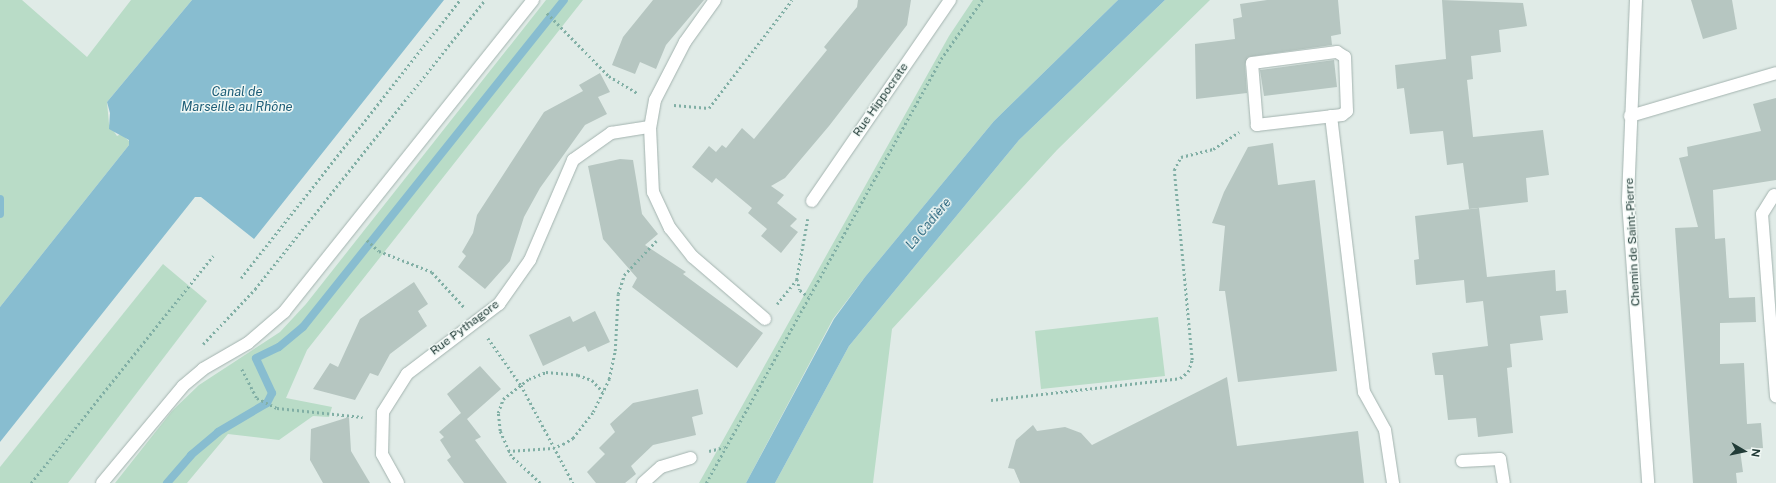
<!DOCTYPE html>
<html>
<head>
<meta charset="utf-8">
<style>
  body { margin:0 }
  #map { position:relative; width:1776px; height:483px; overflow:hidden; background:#e0ebe7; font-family:"Public Sans",sans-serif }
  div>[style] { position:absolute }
  .green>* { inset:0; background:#b9dcc7 }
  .water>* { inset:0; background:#88bdd0 }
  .stream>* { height:8px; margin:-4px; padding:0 4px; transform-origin:4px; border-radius:4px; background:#88bdd0 }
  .building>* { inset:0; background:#b6c6c1 }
  .path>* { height:2.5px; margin-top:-1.25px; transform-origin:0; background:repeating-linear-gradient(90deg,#81afa5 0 2px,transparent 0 5px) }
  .roads { filter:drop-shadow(0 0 1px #a3b3af) drop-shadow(0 0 1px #a3b3af) }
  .lane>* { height:12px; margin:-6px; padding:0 6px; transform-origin:6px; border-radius:6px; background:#fff }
  .street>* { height:12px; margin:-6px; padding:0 6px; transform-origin:6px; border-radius:6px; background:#fff }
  span { translate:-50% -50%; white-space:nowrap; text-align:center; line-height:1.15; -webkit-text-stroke:3px #f1f8f5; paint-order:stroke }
  .street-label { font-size:12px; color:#213b37 }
  .water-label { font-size:13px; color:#1c5d77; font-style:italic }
  .north { position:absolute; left:1724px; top:431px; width:40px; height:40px; -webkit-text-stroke:3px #f1f8f5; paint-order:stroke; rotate:99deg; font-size:11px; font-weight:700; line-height:16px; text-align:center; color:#213b37 }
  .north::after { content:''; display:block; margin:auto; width:14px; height:18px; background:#213b37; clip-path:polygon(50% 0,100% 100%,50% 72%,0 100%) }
</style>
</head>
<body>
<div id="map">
  <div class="green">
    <div style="clip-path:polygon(0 0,22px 0,87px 57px,131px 0,192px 0,107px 102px,109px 124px,117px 136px,121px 134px,129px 141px,129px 145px,0 307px)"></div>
    <div style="clip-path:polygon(546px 0,583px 0,307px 350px,286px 398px,332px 407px,329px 417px,313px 416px,279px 440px,228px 434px,187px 483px,115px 483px,172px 411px,199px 385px,280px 332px,306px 304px)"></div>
    <div style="clip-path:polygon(973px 0,1118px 0,994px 121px,865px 277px,833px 319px,746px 483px,699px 483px,949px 36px)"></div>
    <div style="clip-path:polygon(1165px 0,1210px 0,1057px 150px,892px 329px,873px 483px,775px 483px,849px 346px,1019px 140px)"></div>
    <div style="clip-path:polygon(163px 264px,207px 301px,68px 483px,0 483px,0 467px)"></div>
    <div style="clip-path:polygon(1158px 317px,1165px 376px,1041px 389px,1035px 331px)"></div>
  </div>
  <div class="water">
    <div style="clip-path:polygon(192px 0,444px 0,254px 239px,201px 197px,195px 197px,0 442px,0 307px,129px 145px,129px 140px,109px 129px,110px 113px,107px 102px)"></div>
    <div style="clip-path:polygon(1118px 0,1165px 0,1019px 140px,849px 346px,775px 483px,746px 483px,834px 319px,865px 277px,994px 121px)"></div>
  </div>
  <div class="stream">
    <div style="left:0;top:199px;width:15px;rotate:90deg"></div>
    <div style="left:167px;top:483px;width:37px;rotate:-49deg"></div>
    <div style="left:191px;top:455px;width:35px;rotate:-40deg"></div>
    <div style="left:218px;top:432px;width:57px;rotate:-30.6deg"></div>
    <div style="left:267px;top:403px;width:11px;rotate:-63deg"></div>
    <div style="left:272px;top:393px;width:38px;rotate:-115deg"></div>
    <div style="left:256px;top:358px;width:25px;rotate:-26deg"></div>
    <div style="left:279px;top:347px;width:31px;rotate:-40deg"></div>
    <div style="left:303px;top:327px;width:418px;rotate:-51.4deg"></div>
  </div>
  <div class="building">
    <div style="clip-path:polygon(653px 0,704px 0,666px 45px,656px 69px,640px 62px,635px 74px,612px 65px,623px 37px)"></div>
    <div style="clip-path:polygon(858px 0,911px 0,907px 25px,829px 126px,785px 178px,771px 186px,784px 195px,777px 203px,797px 219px,790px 226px,798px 232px,781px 253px,761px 236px,767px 229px,748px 213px,752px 208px,716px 178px,712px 183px,692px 167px,709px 146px,716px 152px,722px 145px,726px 148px,742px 128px,754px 139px,827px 50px,824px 47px,857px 7px)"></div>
    <div style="clip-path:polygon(1267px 0,1338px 0,1341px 34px,1331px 36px,1332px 45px,1248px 57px,1245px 64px,1247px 93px,1196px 99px,1195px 44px,1235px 39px,1233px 19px,1242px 17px,1240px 4px)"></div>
    <div style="clip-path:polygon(1442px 0,1523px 3px,1527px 26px,1499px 30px,1501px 52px,1471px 56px,1473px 79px,1467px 80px,1473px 137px,1543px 130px,1549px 175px,1526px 178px,1528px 202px,1469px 209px,1463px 163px,1447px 165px,1443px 131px,1410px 134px,1404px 88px,1397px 89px,1395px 65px,1446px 59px)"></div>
    <div style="clip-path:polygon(1691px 0,1732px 0,1737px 29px,1703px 39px)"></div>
    <div style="clip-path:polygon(1334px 60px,1337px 87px,1264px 96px,1260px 70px)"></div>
    <div style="clip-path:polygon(600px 73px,610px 92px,598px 97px,607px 114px,585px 125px,540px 188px,524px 217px,510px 261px,485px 289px,458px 267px,466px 256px,462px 252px,473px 233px,477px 215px,544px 112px,583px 91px,579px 85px)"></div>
    <div style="clip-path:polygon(1776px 98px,1776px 180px,1713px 190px,1715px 239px,1725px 238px,1729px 298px,1755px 297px,1756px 322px,1720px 323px,1720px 364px,1744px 363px,1747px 424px,1761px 423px,1763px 448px,1740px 450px,1743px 472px,1736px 473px,1737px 483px,1693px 483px,1675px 228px,1698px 227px,1679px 158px,1688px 156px,1687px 147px,1761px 131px,1753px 104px)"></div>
    <div style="clip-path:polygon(1273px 143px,1278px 185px,1315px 180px,1337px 371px,1238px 382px,1225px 291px,1219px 291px,1225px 226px,1212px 223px,1224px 192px,1248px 147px)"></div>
    <div style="clip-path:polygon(620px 159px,633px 160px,642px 214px,658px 234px,645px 245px,686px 272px,683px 274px,763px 333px,737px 368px,632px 287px,637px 278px,603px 239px,588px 166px)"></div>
    <div style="clip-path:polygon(1479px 208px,1487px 277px,1555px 270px,1556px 291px,1566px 290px,1568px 313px,1540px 316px,1543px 340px,1510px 344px,1512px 367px,1507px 368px,1513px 433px,1478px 437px,1476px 418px,1448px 420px,1443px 375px,1435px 375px,1432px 353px,1488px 346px,1483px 301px,1466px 303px,1464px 280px,1416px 285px,1414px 260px,1419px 259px,1415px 216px)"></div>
    <div style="clip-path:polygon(414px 282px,428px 304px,418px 311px,427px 326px,390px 354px,378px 376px,370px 373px,355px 400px,313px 389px,330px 363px,338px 367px,360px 319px)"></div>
    <div style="clip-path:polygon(595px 311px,610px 342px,588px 352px,585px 346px,543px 366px,529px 335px,570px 316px,573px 322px)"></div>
    <div style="clip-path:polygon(480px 366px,501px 389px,467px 419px,481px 437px,475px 440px,507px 483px,464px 483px,447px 460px,451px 457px,440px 440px,444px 437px,439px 432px,461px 413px,447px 394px)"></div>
    <div style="clip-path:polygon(1227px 377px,1237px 446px,1358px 431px,1364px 483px,1020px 483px,1014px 469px,1008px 468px,1016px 440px,1033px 425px,1037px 431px,1065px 427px,1081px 433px,1092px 445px)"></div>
    <div style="clip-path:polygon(698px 389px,703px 414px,692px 417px,696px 435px,653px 445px,631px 466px,636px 474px,625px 483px,596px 483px,587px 472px,605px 454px,599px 448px,615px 432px,610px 424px,633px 403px)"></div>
    <div style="clip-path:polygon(349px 417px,351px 451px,370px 483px,323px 483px,310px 460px,311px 429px)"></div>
  </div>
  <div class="path">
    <div style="left:547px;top:13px;width:88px;rotate:45.5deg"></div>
    <div style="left:609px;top:76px;width:33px;rotate:31deg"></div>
    <div style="left:674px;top:105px;width:35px;rotate:5deg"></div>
    <div style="left:709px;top:108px;width:136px;rotate:-52.5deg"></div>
    <div style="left:808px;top:219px;width:61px;rotate:100.4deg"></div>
    <div style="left:797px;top:279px;width:11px;rotate:75deg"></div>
    <div style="left:800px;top:290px;width:11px;rotate:38deg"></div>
    <div style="left:367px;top:240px;width:16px;rotate:43deg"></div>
    <div style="left:379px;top:251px;width:57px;rotate:21.6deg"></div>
    <div style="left:432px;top:272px;width:47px;rotate:47.6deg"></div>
    <div style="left:241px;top:278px;width:354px;rotate:-51.8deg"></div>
    <div style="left:777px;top:304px;width:32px;rotate:-51deg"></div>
    <div style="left:488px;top:338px;width:57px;rotate:54.9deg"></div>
    <div style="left:521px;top:385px;width:111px;rotate:62deg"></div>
    <div style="left:203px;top:344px;width:76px;rotate:-46.6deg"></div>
    <div style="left:255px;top:289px;width:369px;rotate:-51.5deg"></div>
    <div style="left:242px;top:369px;width:33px;rotate:63deg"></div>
    <div style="left:257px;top:398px;width:22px;rotate:27deg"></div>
    <div style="left:277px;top:408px;width:86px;rotate:6deg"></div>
    <div style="left:991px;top:400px;width:190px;rotate:-6.6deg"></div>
    <div style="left:1180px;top:378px;width:10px;rotate:-37deg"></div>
    <div style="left:1188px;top:372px;width:13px;rotate:-72deg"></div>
    <div style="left:1192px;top:360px;width:191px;rotate:-95.4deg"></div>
    <div style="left:1174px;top:170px;width:15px;rotate:-62deg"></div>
    <div style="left:1181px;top:157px;width:33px;rotate:-14deg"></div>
    <div style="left:1213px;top:149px;width:31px;rotate:-33deg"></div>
    <div style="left:508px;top:451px;width:45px;rotate:-3.8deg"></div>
    <div style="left:553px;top:448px;width:11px;rotate:-22deg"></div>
    <div style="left:563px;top:444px;width:12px;rotate:-31deg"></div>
    <div style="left:573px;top:438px;width:33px;rotate:-52deg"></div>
    <div style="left:593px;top:412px;width:37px;rotate:-64deg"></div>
    <div style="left:609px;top:379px;width:29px;rotate:-78deg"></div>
    <div style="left:615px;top:351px;width:57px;rotate:-87deg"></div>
    <div style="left:618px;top:294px;width:20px;rotate:-72deg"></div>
    <div style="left:624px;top:275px;width:47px;rotate:-46.7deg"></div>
    <div style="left:709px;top:451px;width:16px;rotate:-14deg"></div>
    <div style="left:31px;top:483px;width:291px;rotate:-51.3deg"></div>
    <div style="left:540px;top:483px;width:40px;rotate:-137deg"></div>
    <div style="left:511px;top:456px;width:27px;rotate:-114deg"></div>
    <div style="left:500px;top:431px;width:18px;rotate:-96deg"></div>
    <div style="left:498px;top:413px;width:15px;rotate:-70deg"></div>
    <div style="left:503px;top:399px;width:33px;rotate:-38deg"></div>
    <div style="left:529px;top:379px;width:18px;rotate:-22deg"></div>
    <div style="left:546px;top:372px;width:32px;rotate:5deg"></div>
    <div style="left:578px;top:375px;width:15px;rotate:20deg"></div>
    <div style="left:592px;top:380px;width:16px;rotate:47deg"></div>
    <div style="left:706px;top:483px;width:485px;rotate:-61deg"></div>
    <div style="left:941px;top:59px;width:72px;rotate:-55.2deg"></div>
  </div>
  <div class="roads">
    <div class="lane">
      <div style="left:1337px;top:52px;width:9px;rotate:32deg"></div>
      <div style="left:1345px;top:57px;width:54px;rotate:87.9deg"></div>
      <div style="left:1347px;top:111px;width:6px;rotate:141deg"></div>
      <div style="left:1342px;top:115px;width:86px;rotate:173.3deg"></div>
      <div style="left:1257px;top:125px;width:62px;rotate:-94.6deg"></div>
      <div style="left:1252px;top:63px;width:86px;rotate:-7.4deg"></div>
      <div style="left:1331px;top:116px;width:278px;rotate:83.2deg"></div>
      <div style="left:1364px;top:392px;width:43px;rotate:61.1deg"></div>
      <div style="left:1385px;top:430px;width:54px;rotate:81.4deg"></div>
      <div style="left:1462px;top:461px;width:38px;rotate:-3deg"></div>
      <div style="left:1500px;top:459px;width:24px;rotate:81deg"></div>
    </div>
    <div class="street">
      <div style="left:715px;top:0;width:52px;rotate:125.5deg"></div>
      <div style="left:685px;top:42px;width:65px;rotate:117.3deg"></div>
      <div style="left:655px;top:100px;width:27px;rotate:100deg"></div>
      <div style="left:650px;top:127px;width:65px;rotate:87.4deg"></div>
      <div style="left:653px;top:192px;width:40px;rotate:65deg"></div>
      <div style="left:670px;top:228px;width:37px;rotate:52deg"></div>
      <div style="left:693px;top:257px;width:95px;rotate:40.7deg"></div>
      <div style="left:1636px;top:0;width:201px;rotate:92.3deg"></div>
      <div style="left:1628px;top:201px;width:283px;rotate:85.9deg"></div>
      <div style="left:1630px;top:116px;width:152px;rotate:-16.4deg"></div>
      <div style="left:1774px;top:195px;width:22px;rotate:122deg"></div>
      <div style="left:1762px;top:214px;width:183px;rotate:85.6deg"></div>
      <div style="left:812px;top:201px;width:244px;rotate:-55.5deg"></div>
      <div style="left:102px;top:483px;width:126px;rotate:-50.1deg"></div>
      <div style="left:183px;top:386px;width:26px;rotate:-40deg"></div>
      <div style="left:203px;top:369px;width:52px;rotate:-30deg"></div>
      <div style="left:248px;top:343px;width:48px;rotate:-40.7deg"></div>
      <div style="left:284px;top:312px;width:399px;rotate:-51.4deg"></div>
      <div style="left:398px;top:483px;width:33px;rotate:-119deg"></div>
      <div style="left:382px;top:454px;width:42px;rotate:-88.6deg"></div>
      <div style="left:383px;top:412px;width:45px;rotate:-57.7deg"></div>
      <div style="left:407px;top:374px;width:116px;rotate:-37.3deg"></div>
      <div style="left:499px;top:304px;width:54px;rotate:-54.8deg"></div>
      <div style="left:530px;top:260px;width:109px;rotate:-66.7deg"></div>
      <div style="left:573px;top:160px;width:47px;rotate:-35.4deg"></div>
      <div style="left:611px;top:133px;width:39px;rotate:-9deg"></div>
      <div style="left:643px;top:483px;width:24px;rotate:-42deg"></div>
      <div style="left:661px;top:467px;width:31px;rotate:-17deg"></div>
    </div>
  </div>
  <div class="street-label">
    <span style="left:881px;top:100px;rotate:-55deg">Rue Hippocrate</span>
    <span style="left:1633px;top:242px;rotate:-93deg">Chemin de Saint-Pierre</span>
    <span style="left:465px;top:328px;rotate:-37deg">Rue Pythagore</span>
  </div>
  <div class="water-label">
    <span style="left:237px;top:100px">Canal de<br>Marseille au Rhône</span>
    <span style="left:929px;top:224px;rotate:-50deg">La Cadière</span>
  </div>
  <div class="north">N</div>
</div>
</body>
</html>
